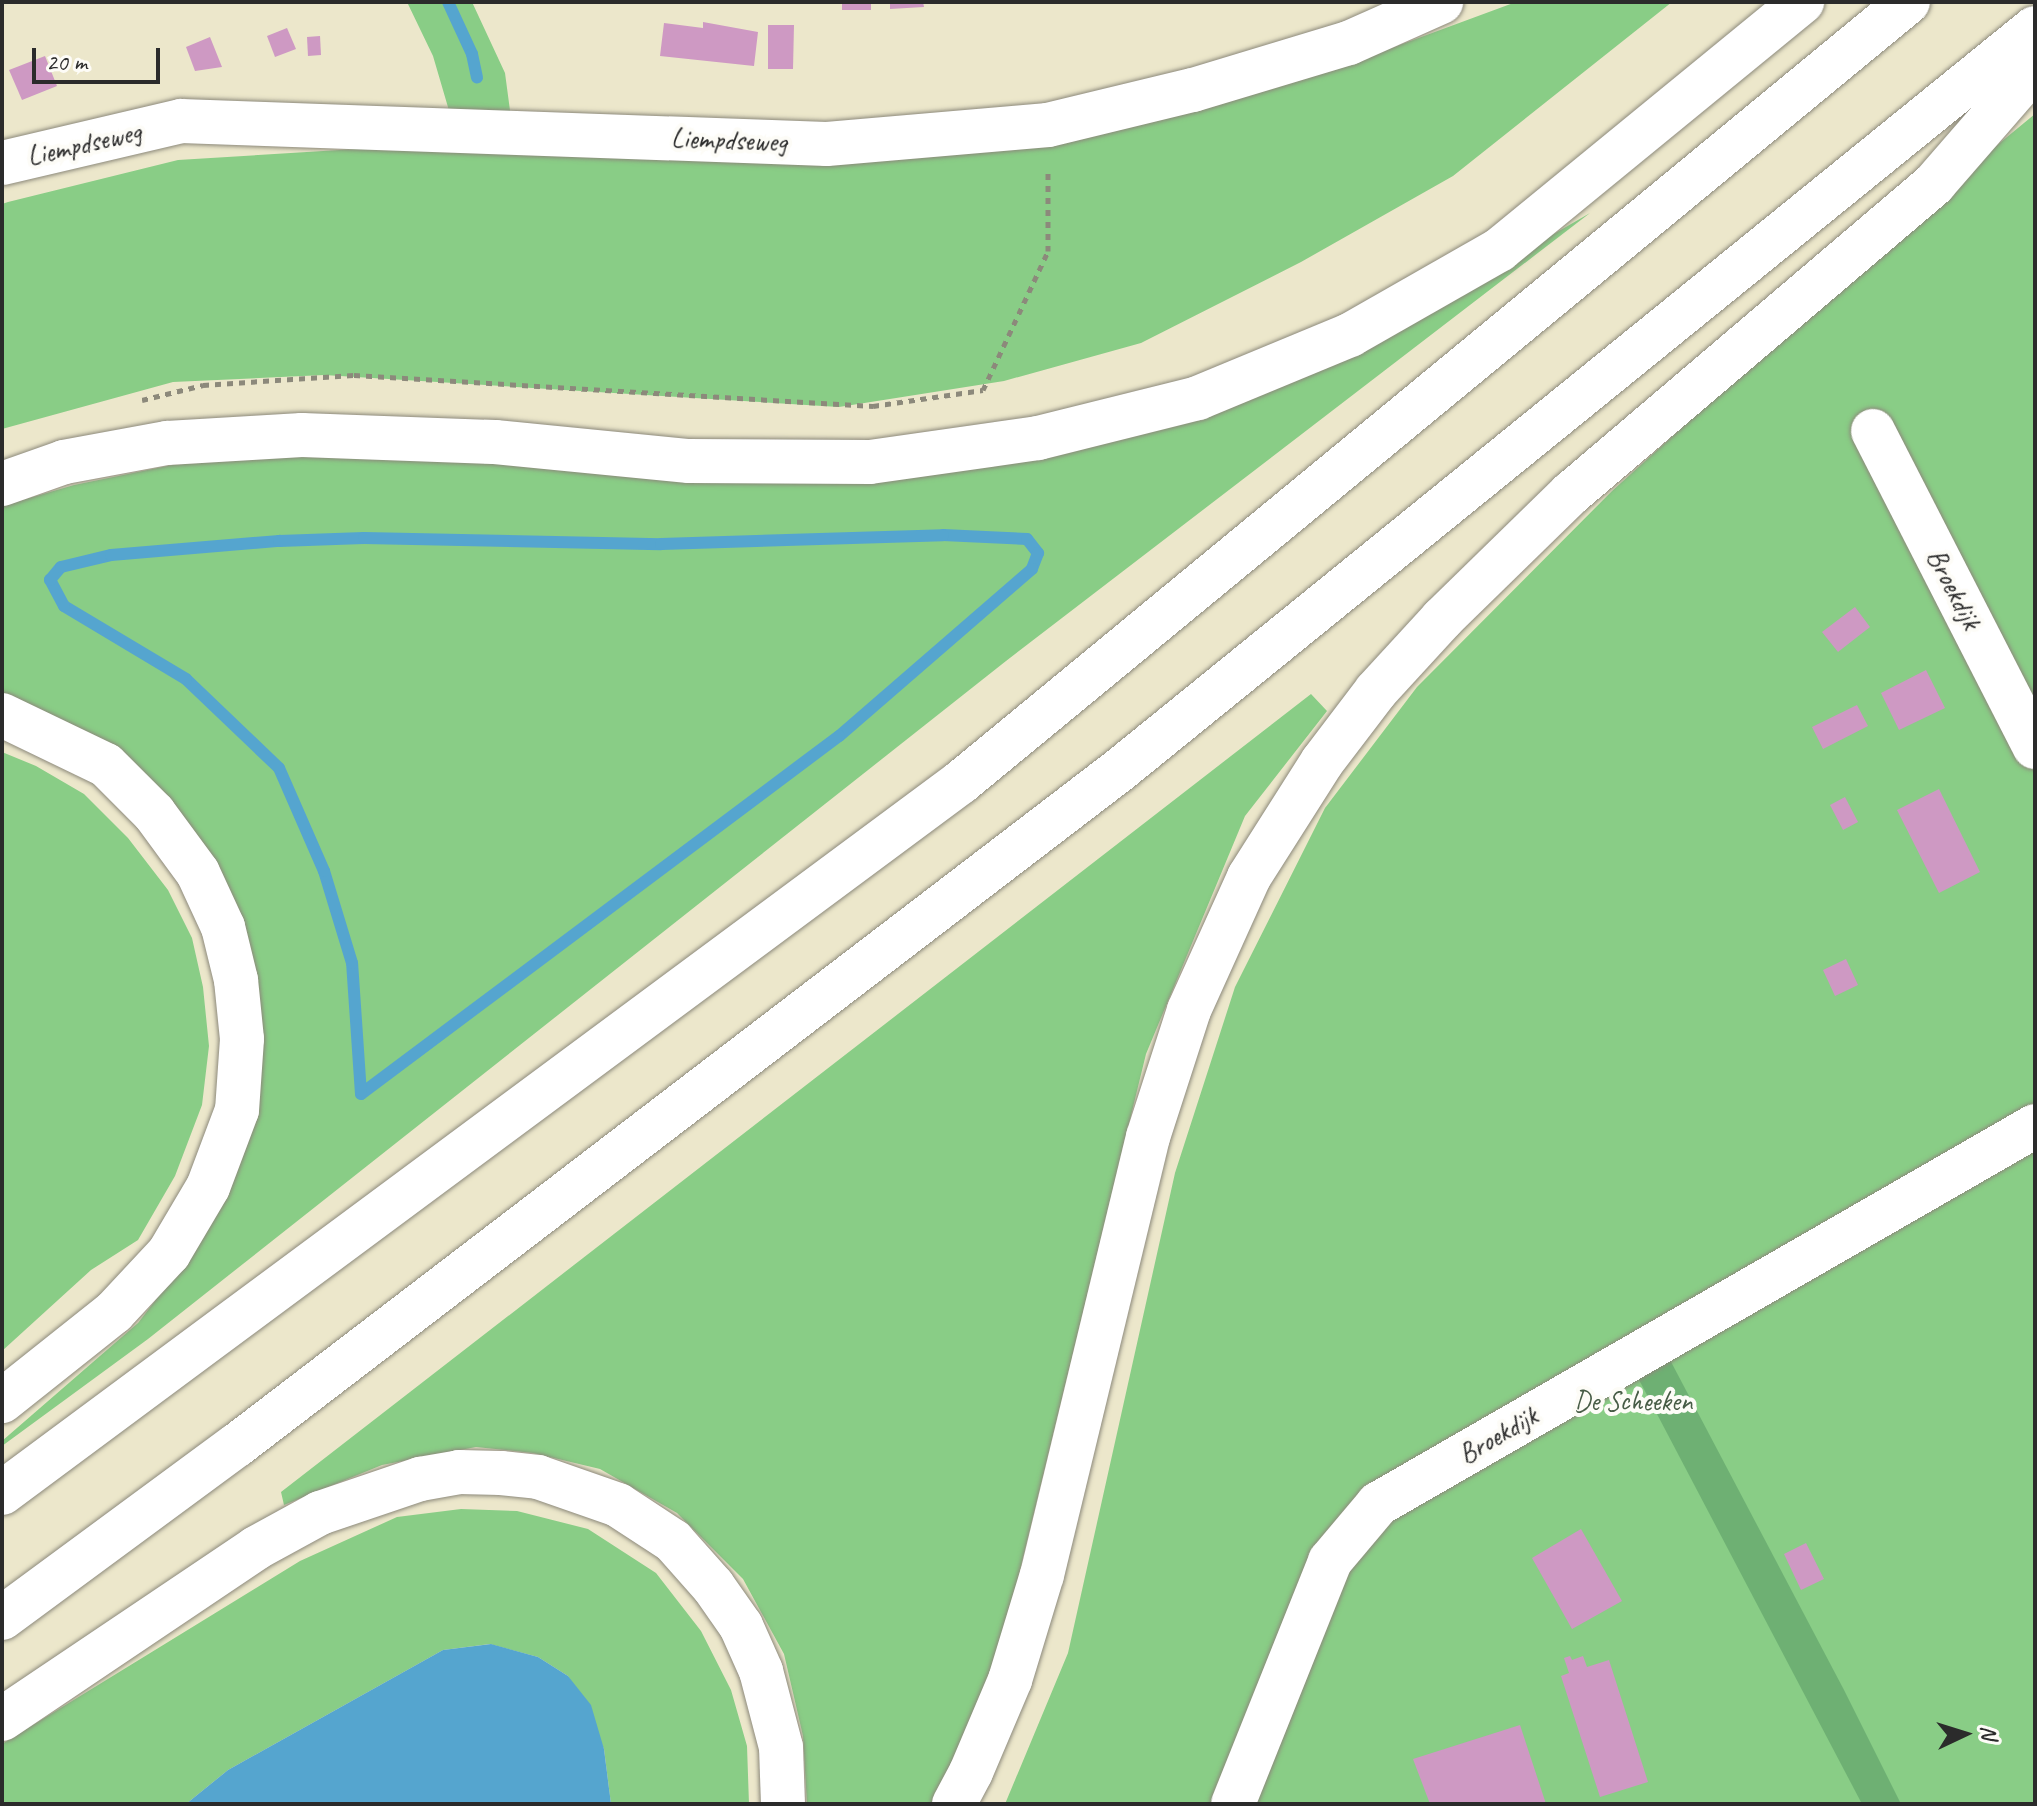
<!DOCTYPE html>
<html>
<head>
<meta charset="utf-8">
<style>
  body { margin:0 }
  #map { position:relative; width:2037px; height:1806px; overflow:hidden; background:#ece7cb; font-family:Caveat,sans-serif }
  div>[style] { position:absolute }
  .green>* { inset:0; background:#89cd86 }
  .forest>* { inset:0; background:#6eb073 }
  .water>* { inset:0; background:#55a5cf }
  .stream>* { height:12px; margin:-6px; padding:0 6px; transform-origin:6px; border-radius:6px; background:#55a5cf }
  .building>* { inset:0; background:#ce99c3 }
  .path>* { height:5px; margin-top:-2.5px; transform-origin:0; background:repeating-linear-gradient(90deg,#8c897b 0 6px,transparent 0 12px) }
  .roads { filter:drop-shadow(0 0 2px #8c897b) drop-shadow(0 0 2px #8c897b) }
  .minor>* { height:44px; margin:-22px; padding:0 22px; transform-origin:22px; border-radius:22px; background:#fff }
  .highway>* { height:44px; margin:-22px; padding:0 22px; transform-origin:22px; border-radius:22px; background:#fff }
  span { translate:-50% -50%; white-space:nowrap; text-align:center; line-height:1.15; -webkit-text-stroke:8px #fdfcf7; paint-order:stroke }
  .street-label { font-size:28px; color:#2b2b2b }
  .park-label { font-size:28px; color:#475c46 }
  .frame { position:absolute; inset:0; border:4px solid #2b2b2b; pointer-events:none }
  .north { position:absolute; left:1925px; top:1694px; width:80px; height:80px; -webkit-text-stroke:6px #fdfcf7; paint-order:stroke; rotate:86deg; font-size:22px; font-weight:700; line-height:32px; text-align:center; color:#2b2b2b }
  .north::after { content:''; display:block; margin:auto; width:28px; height:36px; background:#2b2b2b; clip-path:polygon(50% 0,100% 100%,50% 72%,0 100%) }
  .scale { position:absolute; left:32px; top:48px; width:128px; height:36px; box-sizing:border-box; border:4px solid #2b2b2b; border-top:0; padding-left:10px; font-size:24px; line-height:28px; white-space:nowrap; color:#2b2b2b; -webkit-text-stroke:6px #fdfcf7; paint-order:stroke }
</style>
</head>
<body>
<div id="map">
  <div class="green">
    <div style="clip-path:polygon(407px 2px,472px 2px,505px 73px,511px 118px,450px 114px,433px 56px)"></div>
    <div style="clip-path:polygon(1516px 2px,1672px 2px,1453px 176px,1301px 262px,1141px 343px,1004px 381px,839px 407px,324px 375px,173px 382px,2px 429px,2px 204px,8px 202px,178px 160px,437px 144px,644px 154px,1340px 67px)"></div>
    <div style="clip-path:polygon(2035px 114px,2035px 1804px,1005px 1804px,1068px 1653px,1175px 1173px,1235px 987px,1325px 808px,1417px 687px,1612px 491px,1967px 170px)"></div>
    <div style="clip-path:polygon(1590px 213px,1006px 661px,148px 1339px,2px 1446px,2px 1441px,138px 1323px,188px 1258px,228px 1194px,241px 920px,2px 694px,2px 506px,74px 485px,172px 465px,305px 455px,1041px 456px,1504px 263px)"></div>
    <div style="clip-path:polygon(1311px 694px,1327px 711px,1245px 816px,1146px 1054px,990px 1693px,934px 1804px,807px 1804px,803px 1736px,784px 1654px,743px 1579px,677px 1513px,600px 1469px,533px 1453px,476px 1447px,382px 1465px,284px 1505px,281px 1492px)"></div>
    <div style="clip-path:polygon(2px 752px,36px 766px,84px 794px,128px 838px,168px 890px,192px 938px,203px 987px,209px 1046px,202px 1105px,175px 1176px,138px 1240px,91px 1270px,2px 1351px)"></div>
    <div style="clip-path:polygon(461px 1509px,517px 1511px,588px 1529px,656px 1573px,701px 1631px,731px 1690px,747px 1746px,749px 1804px,611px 1804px,604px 1749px,568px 1676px,538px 1657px,490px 1644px,443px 1650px,228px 1770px,186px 1804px,2px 1804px,2px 1744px,300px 1561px,397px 1517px)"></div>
  </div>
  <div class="forest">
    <div style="clip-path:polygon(1669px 1358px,1844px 1690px,1901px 1804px,1862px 1804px,1637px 1376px)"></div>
  </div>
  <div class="water">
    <div style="clip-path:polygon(491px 1644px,538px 1657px,568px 1676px,591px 1705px,604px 1749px,611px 1804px,186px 1804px,228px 1770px,443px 1650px)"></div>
  </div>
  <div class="stream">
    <div style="left:448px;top:2px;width:57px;rotate:65.2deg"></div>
    <div style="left:472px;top:54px;width:24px;rotate:78deg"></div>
    <div style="left:943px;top:535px;width:84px;rotate:2.7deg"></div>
    <div style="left:1027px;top:539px;width:18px;rotate:52deg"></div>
    <div style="left:1038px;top:553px;width:17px;rotate:111deg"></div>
    <div style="left:1032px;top:569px;width:255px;rotate:139.1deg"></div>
    <div style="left:839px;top:736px;width:597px;rotate:143.17deg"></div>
    <div style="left:361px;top:1094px;width:131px;rotate:-93.9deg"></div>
    <div style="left:352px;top:963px;width:96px;rotate:-106.9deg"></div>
    <div style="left:324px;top:871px;width:112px;rotate:-113.6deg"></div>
    <div style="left:279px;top:768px;width:129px;rotate:-136.3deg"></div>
    <div style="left:186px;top:679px;width:142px;rotate:-149.1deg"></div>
    <div style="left:64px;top:606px;width:30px;rotate:-118deg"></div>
    <div style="left:50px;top:580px;width:17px;rotate:-50deg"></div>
    <div style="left:61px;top:567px;width:51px;rotate:-13.5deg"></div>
    <div style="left:111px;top:555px;width:169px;rotate:-4.8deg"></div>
    <div style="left:279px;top:541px;width:85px;rotate:-2deg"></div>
    <div style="left:364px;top:538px;width:297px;rotate:1.2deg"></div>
    <div style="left:661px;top:544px;width:282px;rotate:-1.8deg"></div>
  </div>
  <div class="building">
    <div style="clip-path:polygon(842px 2px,871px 2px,871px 10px,842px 10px)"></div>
    <div style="clip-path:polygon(890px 2px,923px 2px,924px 7px,890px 9px)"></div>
    <div style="clip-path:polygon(703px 22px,758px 32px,754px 66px,660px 56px,664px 23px,703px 28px)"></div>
    <div style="clip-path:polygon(768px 25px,794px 25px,793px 69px,768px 69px)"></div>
    <div style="clip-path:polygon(287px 28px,296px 49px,275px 57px,267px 36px)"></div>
    <div style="clip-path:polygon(320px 36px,321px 55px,308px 56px,307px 37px)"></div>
    <div style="clip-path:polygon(210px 37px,222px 67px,195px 71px,186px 47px)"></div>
    <div style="clip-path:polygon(45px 56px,57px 86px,22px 100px,9px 70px)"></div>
    <div style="clip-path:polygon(1855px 607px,1870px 627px,1838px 652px,1822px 632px)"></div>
    <div style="clip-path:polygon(1926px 670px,1945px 708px,1899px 730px,1881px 693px)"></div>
    <div style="clip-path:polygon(1857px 705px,1868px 726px,1823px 749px,1812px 727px)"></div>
    <div style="clip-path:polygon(1939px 789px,1980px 872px,1939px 893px,1897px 810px)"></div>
    <div style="clip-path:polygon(1845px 797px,1858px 822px,1843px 830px,1830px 805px)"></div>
    <div style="clip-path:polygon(1846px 959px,1858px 985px,1835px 996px,1823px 970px)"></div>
    <div style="clip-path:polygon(1581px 1529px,1622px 1601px,1572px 1629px,1532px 1558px)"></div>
    <div style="clip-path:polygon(1806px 1543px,1824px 1579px,1801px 1590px,1784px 1554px)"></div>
    <div style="clip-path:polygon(1570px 1656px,1572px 1660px,1583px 1656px,1587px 1667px,1609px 1660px,1648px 1782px,1600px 1797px,1561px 1676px,1569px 1673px,1564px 1658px)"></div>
    <div style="clip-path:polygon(1520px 1725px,1546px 1804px,1430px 1804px,1413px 1759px)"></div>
  </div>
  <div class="path">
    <div style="left:142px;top:400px;width:63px;rotate:-13.8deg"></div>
    <div style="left:203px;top:385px;width:151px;rotate:-3.8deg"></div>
    <div style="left:354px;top:375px;width:520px;rotate:3.42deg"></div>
    <div style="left:873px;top:406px;width:111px;rotate:-8.3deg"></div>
    <div style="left:983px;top:390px;width:153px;rotate:-64.9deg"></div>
    <div style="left:1048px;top:251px;width:83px;rotate:-90deg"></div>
  </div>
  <div class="roads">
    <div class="minor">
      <div style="left:2px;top:163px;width:184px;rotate:-13.2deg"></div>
      <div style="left:181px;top:121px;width:646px;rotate:2.04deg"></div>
      <div style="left:827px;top:144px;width:222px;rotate:-4.9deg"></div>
      <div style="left:1048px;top:125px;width:149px;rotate:-13.6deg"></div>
      <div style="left:1193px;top:90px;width:163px;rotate:-16.8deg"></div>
      <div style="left:1349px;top:43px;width:101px;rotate:-24deg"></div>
      <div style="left:1873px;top:431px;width:355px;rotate:62.9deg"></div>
      <div style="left:1233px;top:1804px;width:262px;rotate:-68.2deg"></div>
      <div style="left:1330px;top:1561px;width:75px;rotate:-49.9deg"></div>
      <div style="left:1378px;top:1504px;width:758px;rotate:-29.91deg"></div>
    </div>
    <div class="highway">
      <div style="left:2px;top:484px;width:66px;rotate:-19.5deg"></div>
      <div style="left:64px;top:462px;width:105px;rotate:-10.5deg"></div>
      <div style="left:167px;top:443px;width:135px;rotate:-3.4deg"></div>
      <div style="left:302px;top:435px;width:193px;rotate:2.1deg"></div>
      <div style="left:495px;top:442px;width:195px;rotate:5.6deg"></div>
      <div style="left:689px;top:461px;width:181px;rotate:0.3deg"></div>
      <div style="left:870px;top:462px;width:170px;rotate:-8.1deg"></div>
      <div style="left:1038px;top:438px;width:165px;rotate:-14deg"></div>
      <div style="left:1198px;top:398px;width:165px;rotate:-22.5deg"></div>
      <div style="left:1350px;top:335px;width:172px;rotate:-29.7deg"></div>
      <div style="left:1499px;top:250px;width:392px;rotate:-39.3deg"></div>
      <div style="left:2px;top:715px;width:115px;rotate:25.7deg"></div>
      <div style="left:106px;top:765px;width:68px;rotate:45deg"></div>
      <div style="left:154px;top:813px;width:74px;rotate:53.7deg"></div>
      <div style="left:198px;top:873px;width:60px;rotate:65.2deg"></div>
      <div style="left:223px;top:927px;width:55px;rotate:76.2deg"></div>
      <div style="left:236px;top:980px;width:59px;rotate:84.2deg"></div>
      <div style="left:242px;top:1039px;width:71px;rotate:94deg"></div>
      <div style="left:237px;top:1110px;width:82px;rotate:110.6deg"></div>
      <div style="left:208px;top:1187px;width:77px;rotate:120.6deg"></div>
      <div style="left:169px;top:1253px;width:81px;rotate:133deg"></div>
      <div style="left:114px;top:1312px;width:143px;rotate:141.5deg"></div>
      <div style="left:2px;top:1493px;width:1194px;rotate:-36.55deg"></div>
      <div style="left:961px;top:782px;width:1227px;rotate:-39.48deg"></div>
      <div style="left:2px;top:1618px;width:292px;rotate:-36.4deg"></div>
      <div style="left:237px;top:1445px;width:1114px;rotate:-37.41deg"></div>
      <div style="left:1122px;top:768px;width:1175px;rotate:-39.03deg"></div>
      <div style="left:2px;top:1719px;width:306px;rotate:-33.9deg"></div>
      <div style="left:256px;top:1548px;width:73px;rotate:-28.7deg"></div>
      <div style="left:320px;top:1513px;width:106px;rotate:-18.8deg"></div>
      <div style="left:420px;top:1479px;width:40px;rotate:-10deg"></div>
      <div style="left:459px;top:1472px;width:42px;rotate:1.4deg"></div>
      <div style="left:501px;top:1473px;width:37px;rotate:6deg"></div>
      <div style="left:538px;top:1477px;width:85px;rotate:19.3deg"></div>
      <div style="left:618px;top:1505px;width:66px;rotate:33.2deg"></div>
      <div style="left:673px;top:1541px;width:60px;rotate:48.4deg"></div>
      <div style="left:713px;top:1586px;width:49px;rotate:55deg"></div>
      <div style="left:741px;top:1626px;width:49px;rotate:66deg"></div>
      <div style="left:761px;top:1671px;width:79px;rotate:75.3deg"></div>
      <div style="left:781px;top:1747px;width:57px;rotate:88deg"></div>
      <div style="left:954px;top:1804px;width:36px;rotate:-62deg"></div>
      <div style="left:971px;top:1772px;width:100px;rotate:-67deg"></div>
      <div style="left:1010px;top:1680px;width:110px;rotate:-73.1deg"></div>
      <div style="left:1042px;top:1575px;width:451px;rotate:-76.4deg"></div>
      <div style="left:1148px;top:1137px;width:133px;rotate:-72.1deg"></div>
      <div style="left:1189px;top:1010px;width:146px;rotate:-65.7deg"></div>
      <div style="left:1249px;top:877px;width:136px;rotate:-57.6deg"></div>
      <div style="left:1322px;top:762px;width:89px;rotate:-52.7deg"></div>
      <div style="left:1376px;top:691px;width:98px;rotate:-47.5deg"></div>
      <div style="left:1442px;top:619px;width:179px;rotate:-44.3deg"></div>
      <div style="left:1570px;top:494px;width:478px;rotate:-40.4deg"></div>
      <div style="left:1934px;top:184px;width:154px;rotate:-49deg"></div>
    </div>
  </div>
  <div class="street-label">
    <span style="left:729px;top:140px;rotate:2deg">Liempdseweg</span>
    <span style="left:84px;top:144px;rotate:-13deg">Liempdseweg</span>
    <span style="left:1954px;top:589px;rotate:63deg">Broekdijk</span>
    <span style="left:1498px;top:1435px;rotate:-30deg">Broekdijk</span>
  </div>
  <div class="park-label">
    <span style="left:1633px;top:1401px">De Scheeken</span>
  </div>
  <div class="frame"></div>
  <div class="north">N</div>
  <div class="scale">20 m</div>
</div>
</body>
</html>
